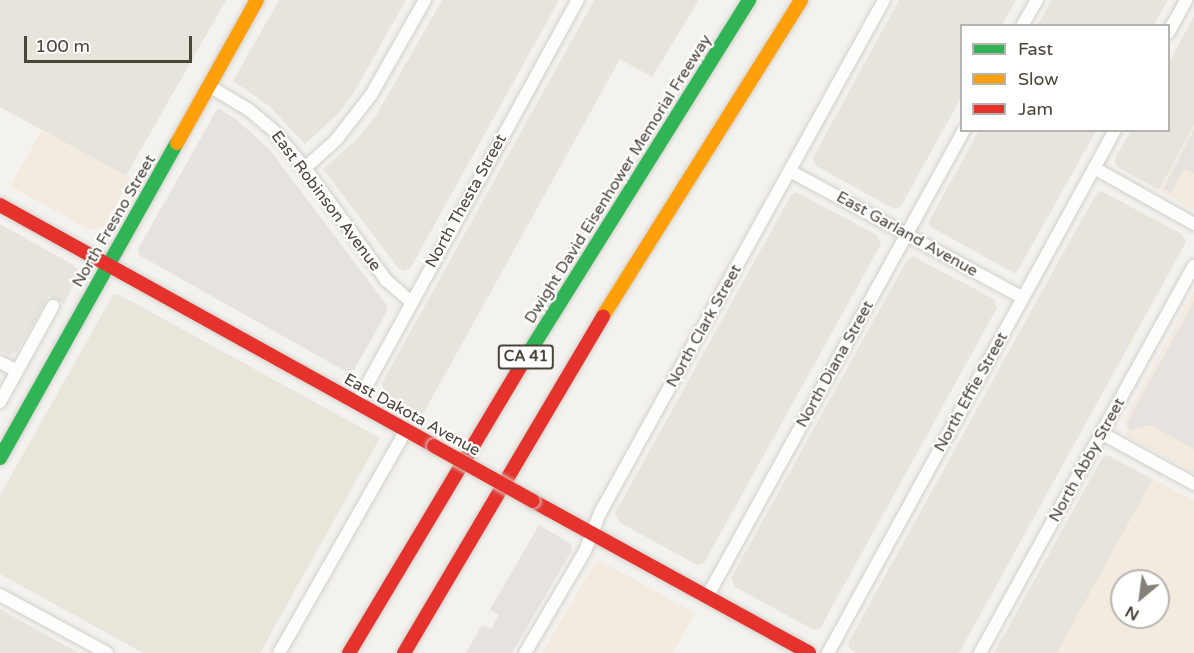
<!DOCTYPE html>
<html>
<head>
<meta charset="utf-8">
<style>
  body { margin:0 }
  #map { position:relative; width:1194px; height:653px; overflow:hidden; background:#f4f2ee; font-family:"Varela Round",sans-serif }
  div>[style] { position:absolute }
  .residential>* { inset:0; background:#e7e4dc }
  .commercial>* { inset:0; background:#f3ebdf }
  .industrial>* { inset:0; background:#e6e2de }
  .education>* { inset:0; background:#eae5da }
  .parking>* { inset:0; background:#e6e3df }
  .roads { filter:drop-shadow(0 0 2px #d2d0cb) drop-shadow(0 0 2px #d2d0cb) }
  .street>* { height:12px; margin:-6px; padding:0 6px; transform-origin:6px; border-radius:6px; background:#fdfdfc }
  .fast>* { height:14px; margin:-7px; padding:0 7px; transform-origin:7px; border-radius:7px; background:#30b455 }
  .slow>* { height:14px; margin:-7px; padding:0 7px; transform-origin:7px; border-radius:7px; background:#ff9f0a }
  .jam>* { height:14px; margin:-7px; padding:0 7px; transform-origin:7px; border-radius:7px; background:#e5322d }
  .bridges { filter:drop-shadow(0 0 2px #d3cfc5) drop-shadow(0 0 2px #d3cfc5) }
  .jam-bridge>* { height:14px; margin:-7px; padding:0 7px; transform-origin:7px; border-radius:7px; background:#e5322d }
  span { translate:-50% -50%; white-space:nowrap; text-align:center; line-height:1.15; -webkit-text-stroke:4.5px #fff; paint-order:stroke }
  .shield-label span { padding:2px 4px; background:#fff; border:2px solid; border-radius:4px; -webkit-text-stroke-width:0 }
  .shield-label { font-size:15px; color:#4b4439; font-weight:700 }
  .street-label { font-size:16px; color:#4b4439 }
  .legend { position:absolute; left:960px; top:24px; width:210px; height:108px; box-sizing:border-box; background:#fff; border:2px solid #b7b4b0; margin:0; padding:8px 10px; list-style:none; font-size:18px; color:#4b4439 }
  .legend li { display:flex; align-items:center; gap:12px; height:30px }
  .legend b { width:30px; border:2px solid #b7b4b0 }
  .north { position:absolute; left:1110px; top:569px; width:60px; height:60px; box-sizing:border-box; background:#fff; border:2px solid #b7b4b0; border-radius:50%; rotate:209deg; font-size:16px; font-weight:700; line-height:24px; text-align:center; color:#4b4439 }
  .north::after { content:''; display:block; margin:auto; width:21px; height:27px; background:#868178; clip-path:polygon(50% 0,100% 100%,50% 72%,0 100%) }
  .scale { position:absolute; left:24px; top:36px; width:168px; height:27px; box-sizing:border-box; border:3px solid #4b4439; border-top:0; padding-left:8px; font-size:18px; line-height:21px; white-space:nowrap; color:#4b4439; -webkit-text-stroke:4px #fff; paint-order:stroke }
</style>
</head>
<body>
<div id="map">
  <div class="residential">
    <div style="clip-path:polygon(0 0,226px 0,126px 176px,0 107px)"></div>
    <div style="clip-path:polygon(279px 0,406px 0,353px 94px,339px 113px,305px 144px,269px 106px,233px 81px)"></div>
    <div style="clip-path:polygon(442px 0,559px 0,410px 269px,404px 271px,398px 268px,323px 169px,356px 140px,375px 117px)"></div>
    <div style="clip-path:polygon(594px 0,699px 0,652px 77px,620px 59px,423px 414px,385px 393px,382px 383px)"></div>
    <div style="clip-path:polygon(899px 0,1016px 0,1002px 25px,962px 26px,961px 98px,901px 206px,894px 209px,816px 166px,812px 159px)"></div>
    <div style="clip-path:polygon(1052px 0,1168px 0,1154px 25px,1037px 25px)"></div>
    <div style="clip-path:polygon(1194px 16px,1194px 125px,1159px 190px,1119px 168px,1115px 163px,1116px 156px,1131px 131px,1168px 130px,1169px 62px)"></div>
    <div style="clip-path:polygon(979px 130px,1096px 131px,1018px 270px,1014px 273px,929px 226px,929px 221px)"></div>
    <div style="clip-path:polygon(1101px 191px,1182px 234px,1186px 242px,959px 653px,856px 653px,848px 647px,849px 641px,1074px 233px,1097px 193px)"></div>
    <div style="clip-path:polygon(796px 192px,877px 235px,881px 244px,704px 563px,697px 565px,619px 522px,615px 513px,791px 195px)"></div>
    <div style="clip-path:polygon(0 224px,72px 264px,78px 270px,78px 276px,64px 304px,49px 296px,17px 352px,8px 355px,0 351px)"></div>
    <div style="clip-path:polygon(913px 256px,994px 299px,997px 308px,821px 627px,814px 630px,735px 587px,731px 578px,907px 260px)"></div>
    <div style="clip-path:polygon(1107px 455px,1153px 479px,1057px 653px,994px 653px,1102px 458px)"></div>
    <div style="clip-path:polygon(0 609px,79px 653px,0 653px)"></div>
  </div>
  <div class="commercial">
    <div style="clip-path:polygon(1194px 125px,1194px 210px,1159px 190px)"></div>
    <div style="clip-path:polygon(42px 130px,131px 179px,104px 226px,90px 230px,10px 186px)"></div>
    <div style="clip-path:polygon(1194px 291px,1194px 473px,1126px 435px,1127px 429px,1123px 421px)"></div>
    <div style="clip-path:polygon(evenodd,1153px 479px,1194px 501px,1194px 653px,1057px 653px,1153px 479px,1122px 581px,1158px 581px,1158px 617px,1122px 617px,1122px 581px)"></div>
    <div style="clip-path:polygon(597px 559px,695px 613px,673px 653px,542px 653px)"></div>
  </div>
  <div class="industrial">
    <div style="clip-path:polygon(218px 108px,237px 120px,269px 149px,386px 304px,387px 311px,354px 370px,345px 371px,139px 255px,138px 249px)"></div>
  </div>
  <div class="education">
    <div style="clip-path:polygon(118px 294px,380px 438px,260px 653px,143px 653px,0 574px,0 495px,113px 295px)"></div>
  </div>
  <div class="parking">
    <div style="clip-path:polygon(1194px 130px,1194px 173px,1184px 169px,1171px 193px,1163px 189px)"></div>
    <div style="clip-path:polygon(1194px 302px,1194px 449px,1150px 425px,1130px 430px,1127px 422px)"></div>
    <div style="clip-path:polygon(539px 525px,570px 543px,572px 550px,512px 653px,466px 653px,482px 625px,491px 629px,499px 615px,490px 610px)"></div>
  </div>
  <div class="roads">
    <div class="street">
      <div style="left:1022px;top:26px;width:30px;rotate:-60deg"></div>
      <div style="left:1168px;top:33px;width:38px;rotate:-61deg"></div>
      <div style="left:209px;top:86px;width:47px;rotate:31deg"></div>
      <div style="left:249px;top:110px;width:31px;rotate:40deg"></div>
      <div style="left:273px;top:130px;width:50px;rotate:49.9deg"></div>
      <div style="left:305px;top:168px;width:138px;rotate:54.1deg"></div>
      <div style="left:386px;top:280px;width:32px;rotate:41deg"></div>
      <div style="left:305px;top:168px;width:42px;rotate:-42.1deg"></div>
      <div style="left:336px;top:140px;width:57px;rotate:-52.1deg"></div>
      <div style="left:371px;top:95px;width:109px;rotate:-60.4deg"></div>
      <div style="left:1094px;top:168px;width:115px;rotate:29.2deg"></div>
      <div style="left:790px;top:171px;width:265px;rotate:28.6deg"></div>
      <div style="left:0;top:362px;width:19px;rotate:28deg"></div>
      <div style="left:0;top:402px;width:110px;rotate:-61.1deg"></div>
      <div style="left:357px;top:403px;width:460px;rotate:-61.3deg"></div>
      <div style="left:1101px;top:433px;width:106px;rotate:28.7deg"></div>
      <div style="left:0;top:595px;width:122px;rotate:28.5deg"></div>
      <div style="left:707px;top:597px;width:533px;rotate:-61.18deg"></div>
      <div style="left:279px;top:653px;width:257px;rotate:-60.3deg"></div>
      <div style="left:525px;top:653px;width:118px;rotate:-59.5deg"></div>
      <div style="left:585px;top:551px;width:41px;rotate:-68.5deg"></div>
      <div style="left:600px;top:513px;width:586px;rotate:-61.03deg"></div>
      <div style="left:828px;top:653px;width:597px;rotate:-61.24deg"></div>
      <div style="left:980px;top:653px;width:442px;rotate:-61.1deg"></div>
    </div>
    <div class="fast">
      <div style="left:523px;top:362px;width:427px;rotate:-58deg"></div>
      <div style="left:0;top:458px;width:361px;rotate:-60.7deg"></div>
    </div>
    <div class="slow">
      <div style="left:177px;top:143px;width:164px;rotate:-60.8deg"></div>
      <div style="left:603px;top:316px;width:373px;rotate:-57.9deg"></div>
    </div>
    <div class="jam">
      <div style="left:0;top:205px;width:496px;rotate:29deg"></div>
      <div style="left:533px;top:501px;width:315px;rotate:28.8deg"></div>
      <div style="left:349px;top:653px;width:339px;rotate:-59.1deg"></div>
      <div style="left:404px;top:653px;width:391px;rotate:-59.4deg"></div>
    </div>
  </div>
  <div class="bridges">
    <div class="jam-bridge">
      <div style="left:434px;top:446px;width:113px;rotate:29.1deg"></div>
    </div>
  </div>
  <div class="shield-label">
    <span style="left:526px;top:357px">CA 41</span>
  </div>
  <div class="street-label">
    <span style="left:618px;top:179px;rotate:-58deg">Dwight David Eisenhower Memorial Freeway</span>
    <span style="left:326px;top:201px;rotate:53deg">East Robinson Avenue</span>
    <span style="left:466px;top:201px;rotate:-61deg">North Thesta Street</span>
    <span style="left:114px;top:221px;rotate:-60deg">North Fresno Street</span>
    <span style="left:907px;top:234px;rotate:29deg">East Garland Avenue</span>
    <span style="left:704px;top:326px;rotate:-61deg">North Clark Street</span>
    <span style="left:835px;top:364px;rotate:-61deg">North Diana Street</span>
    <span style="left:971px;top:392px;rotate:-61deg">North Effie Street</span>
    <span style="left:412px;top:415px;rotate:29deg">East Dakota Avenue</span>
    <span style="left:1087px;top:460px;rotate:-61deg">North Abby Street</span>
  </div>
  <ul class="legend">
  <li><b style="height:8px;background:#30b455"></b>Fast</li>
  <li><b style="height:8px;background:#ff9f0a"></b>Slow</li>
  <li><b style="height:8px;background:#e5322d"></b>Jam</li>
  </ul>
  <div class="north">N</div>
  <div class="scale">100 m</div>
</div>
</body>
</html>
